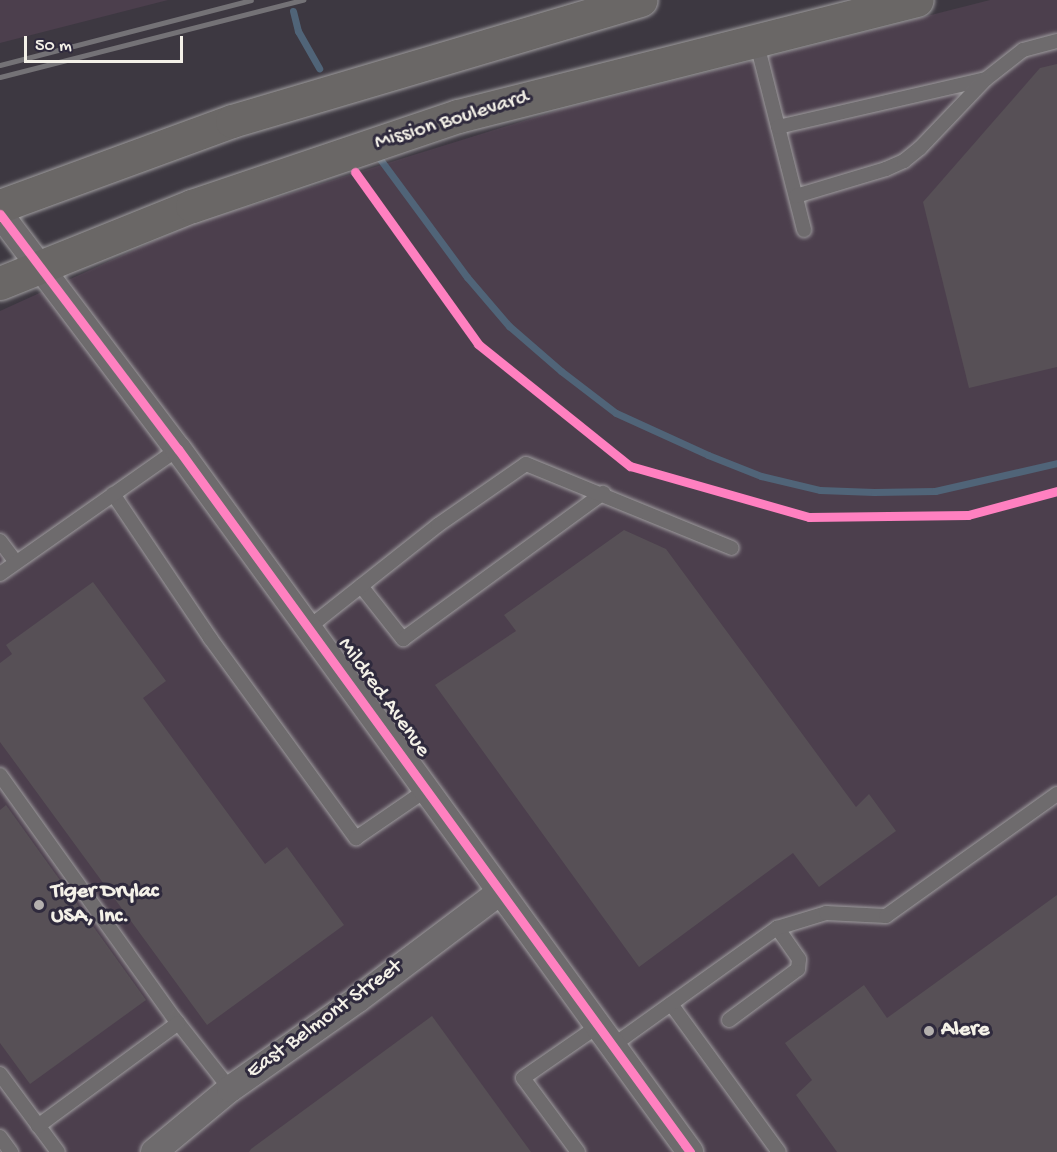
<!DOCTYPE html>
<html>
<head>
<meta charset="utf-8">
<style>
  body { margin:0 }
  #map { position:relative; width:1057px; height:1152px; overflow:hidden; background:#3d3841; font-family:"Gochi Hand",sans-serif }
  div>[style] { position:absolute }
  .built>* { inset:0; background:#4c3f4d }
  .stream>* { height:7px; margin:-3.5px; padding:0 3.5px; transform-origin:3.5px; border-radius:3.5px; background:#506478 }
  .building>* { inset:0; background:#575056 }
  .roads { filter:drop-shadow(0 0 2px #9f9d9f) drop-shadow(0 0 2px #9f9d9f) }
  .lane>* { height:14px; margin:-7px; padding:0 7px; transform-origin:7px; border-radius:7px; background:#6e6b6d }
  .street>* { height:26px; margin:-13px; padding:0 13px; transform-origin:13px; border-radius:13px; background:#6e6b6d }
  .primary>* { height:33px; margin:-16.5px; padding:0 16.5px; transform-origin:16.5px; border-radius:16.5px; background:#6a6766 }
  .rail>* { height:4.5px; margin:-2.25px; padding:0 2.25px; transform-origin:2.25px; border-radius:2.25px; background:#747276 }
  .cycleway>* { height:9px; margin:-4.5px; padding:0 4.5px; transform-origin:4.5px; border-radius:4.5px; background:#ff80c0 }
  .dots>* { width:16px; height:16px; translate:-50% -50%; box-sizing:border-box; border:3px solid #2f2a3d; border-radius:50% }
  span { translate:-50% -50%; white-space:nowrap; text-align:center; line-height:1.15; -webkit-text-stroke:6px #2f2a3d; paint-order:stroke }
  .street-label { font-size:22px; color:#f4f1e8 }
  .poi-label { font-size:22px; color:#f4f1e8; font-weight:700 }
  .left { translate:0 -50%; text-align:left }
  .scale { position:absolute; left:24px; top:36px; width:159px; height:27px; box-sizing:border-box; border:3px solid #f4f1e8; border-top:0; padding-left:8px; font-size:18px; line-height:21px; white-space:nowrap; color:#f4f1e8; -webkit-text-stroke:4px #2f2a3d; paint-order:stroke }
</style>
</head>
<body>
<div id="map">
  <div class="built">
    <div style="clip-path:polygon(0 0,168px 0,0 43px)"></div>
    <div style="clip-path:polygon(990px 0,1057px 0,1057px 1152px,0 1152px,0 311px,191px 224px,565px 108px)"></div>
  </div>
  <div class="stream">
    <div style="left:293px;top:11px;width:21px;rotate:76deg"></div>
    <div style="left:298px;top:31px;width:43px;rotate:60.4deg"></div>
    <div style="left:380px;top:159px;width:147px;rotate:53.6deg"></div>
    <div style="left:467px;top:277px;width:65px;rotate:49.4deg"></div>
    <div style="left:509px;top:326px;width:69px;rotate:40.9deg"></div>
    <div style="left:561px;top:371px;width:69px;rotate:37.4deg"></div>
    <div style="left:616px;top:413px;width:101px;rotate:24.5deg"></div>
    <div style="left:708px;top:455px;width:57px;rotate:21.6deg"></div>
    <div style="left:761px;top:476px;width:61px;rotate:13.3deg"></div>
    <div style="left:820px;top:490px;width:54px;rotate:2.1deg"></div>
    <div style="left:874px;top:492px;width:61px;rotate:-0.9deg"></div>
    <div style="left:935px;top:491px;width:125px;rotate:-12.9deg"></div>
  </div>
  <div class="building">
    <div style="clip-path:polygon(1057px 64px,1057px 367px,969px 388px,923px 202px,1040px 68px)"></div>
    <div style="clip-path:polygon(624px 530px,666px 549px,856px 807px,869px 794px,896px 831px,819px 887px,793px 853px,639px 967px,435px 685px,516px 631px,504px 615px)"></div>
    <div style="clip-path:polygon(93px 582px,166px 681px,143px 698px,265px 864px,287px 847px,344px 925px,207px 1025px,0 742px,0 663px,12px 654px,6px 645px)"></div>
    <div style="clip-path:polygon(6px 805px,146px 1000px,30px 1084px,0 1043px,0 810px)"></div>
    <div style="clip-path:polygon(1057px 895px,1057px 1152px,837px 1152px,796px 1095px,812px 1080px,785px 1043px,864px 985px,887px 1018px)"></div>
    <div style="clip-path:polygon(432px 1016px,531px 1152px,249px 1152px,251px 1149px)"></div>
  </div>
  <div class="roads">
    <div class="lane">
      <div style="left:756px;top:40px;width:196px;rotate:75.8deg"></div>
      <div style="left:778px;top:127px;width:213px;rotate:-13deg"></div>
      <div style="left:986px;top:79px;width:47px;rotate:-38.1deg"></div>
      <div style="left:1023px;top:50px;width:35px;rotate:-15deg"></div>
      <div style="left:796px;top:196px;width:94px;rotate:-16.7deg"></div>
      <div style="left:886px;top:169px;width:20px;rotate:-24deg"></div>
      <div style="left:904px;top:161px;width:21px;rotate:-39deg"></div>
      <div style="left:920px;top:148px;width:94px;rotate:-46.3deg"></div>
      <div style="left:113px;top:494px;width:174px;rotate:56deg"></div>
      <div style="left:210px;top:638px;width:248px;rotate:53.9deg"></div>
      <div style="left:356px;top:838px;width:85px;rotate:-34.4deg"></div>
      <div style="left:0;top:541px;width:26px;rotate:53deg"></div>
      <div style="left:0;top:574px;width:218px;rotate:-35.1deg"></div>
      <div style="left:361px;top:586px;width:68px;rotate:51.6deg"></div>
      <div style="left:403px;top:639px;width:248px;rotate:-36.1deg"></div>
      <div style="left:308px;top:628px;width:166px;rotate:-38.4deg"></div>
      <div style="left:438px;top:525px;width:107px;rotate:-34.7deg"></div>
      <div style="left:526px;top:464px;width:222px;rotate:22.2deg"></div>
      <div style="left:0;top:775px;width:300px;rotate:54.4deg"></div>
      <div style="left:175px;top:1019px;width:89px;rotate:51.8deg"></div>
      <div style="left:671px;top:1004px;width:183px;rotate:53.9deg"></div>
      <div style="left:729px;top:1020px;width:86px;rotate:-36.5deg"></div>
      <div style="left:798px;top:969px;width:10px;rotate:-84deg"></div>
      <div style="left:799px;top:959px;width:38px;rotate:-125deg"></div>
      <div style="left:612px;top:1046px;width:203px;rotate:-35.6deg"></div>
      <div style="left:777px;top:928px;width:51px;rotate:-17deg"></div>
      <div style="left:826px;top:913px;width:60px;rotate:2.9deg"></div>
      <div style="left:886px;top:916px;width:210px;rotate:-35.5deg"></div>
      <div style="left:0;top:1074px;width:97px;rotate:53.4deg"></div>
      <div style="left:38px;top:1126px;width:174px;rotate:-36.3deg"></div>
      <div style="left:0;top:1137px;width:19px;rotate:54deg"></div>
      <div style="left:578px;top:1152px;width:92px;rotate:-126.6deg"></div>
      <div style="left:523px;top:1078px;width:91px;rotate:-34.7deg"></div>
    </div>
    <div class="street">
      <div style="left:0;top:214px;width:295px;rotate:52.9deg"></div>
      <div style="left:178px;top:449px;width:870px;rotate:53.93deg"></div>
      <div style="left:154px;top:1152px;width:99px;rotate:-39.7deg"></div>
      <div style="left:230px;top:1089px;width:156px;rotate:-35.1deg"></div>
      <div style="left:358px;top:999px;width:178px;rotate:-37deg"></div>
    </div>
    <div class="primary">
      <div style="left:0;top:206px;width:247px;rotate:-20.1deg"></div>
      <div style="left:232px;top:121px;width:426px;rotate:-16.5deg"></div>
      <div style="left:0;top:283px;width:207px;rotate:-21.9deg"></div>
      <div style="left:192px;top:206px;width:281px;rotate:-18.7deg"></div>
      <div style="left:458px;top:116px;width:473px;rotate:-14.2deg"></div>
    </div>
  </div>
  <div class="rail">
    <div style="left:0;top:65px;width:259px;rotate:-14.5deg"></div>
    <div style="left:0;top:77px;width:313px;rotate:-14.3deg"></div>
  </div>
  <div class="cycleway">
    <div style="left:355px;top:172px;width:211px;rotate:54.4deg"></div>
    <div style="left:478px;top:344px;width:195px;rotate:38.8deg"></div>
    <div style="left:630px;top:466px;width:186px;rotate:15.9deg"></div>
    <div style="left:809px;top:517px;width:159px;rotate:-0.7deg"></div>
    <div style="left:968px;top:515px;width:92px;rotate:-15.1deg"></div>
    <div style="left:0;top:214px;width:295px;rotate:52.9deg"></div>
    <div style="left:178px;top:449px;width:870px;rotate:53.93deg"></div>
  </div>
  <div class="dots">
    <div style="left:39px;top:905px;background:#b4b0ae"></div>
    <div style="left:929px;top:1031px;background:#b4b0ae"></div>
  </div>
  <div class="street-label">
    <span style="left:452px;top:121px;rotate:-17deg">Mission Boulevard</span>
    <span style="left:383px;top:698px;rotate:54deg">Mildred Avenue</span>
    <span style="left:325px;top:1020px;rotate:-36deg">East Belmont Street</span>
  </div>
  <div class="poi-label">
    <span class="left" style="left:51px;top:905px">Tiger Drylac<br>USA, Inc.</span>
    <span class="left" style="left:941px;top:1031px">Alere</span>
  </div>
  <div class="scale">50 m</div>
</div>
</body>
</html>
